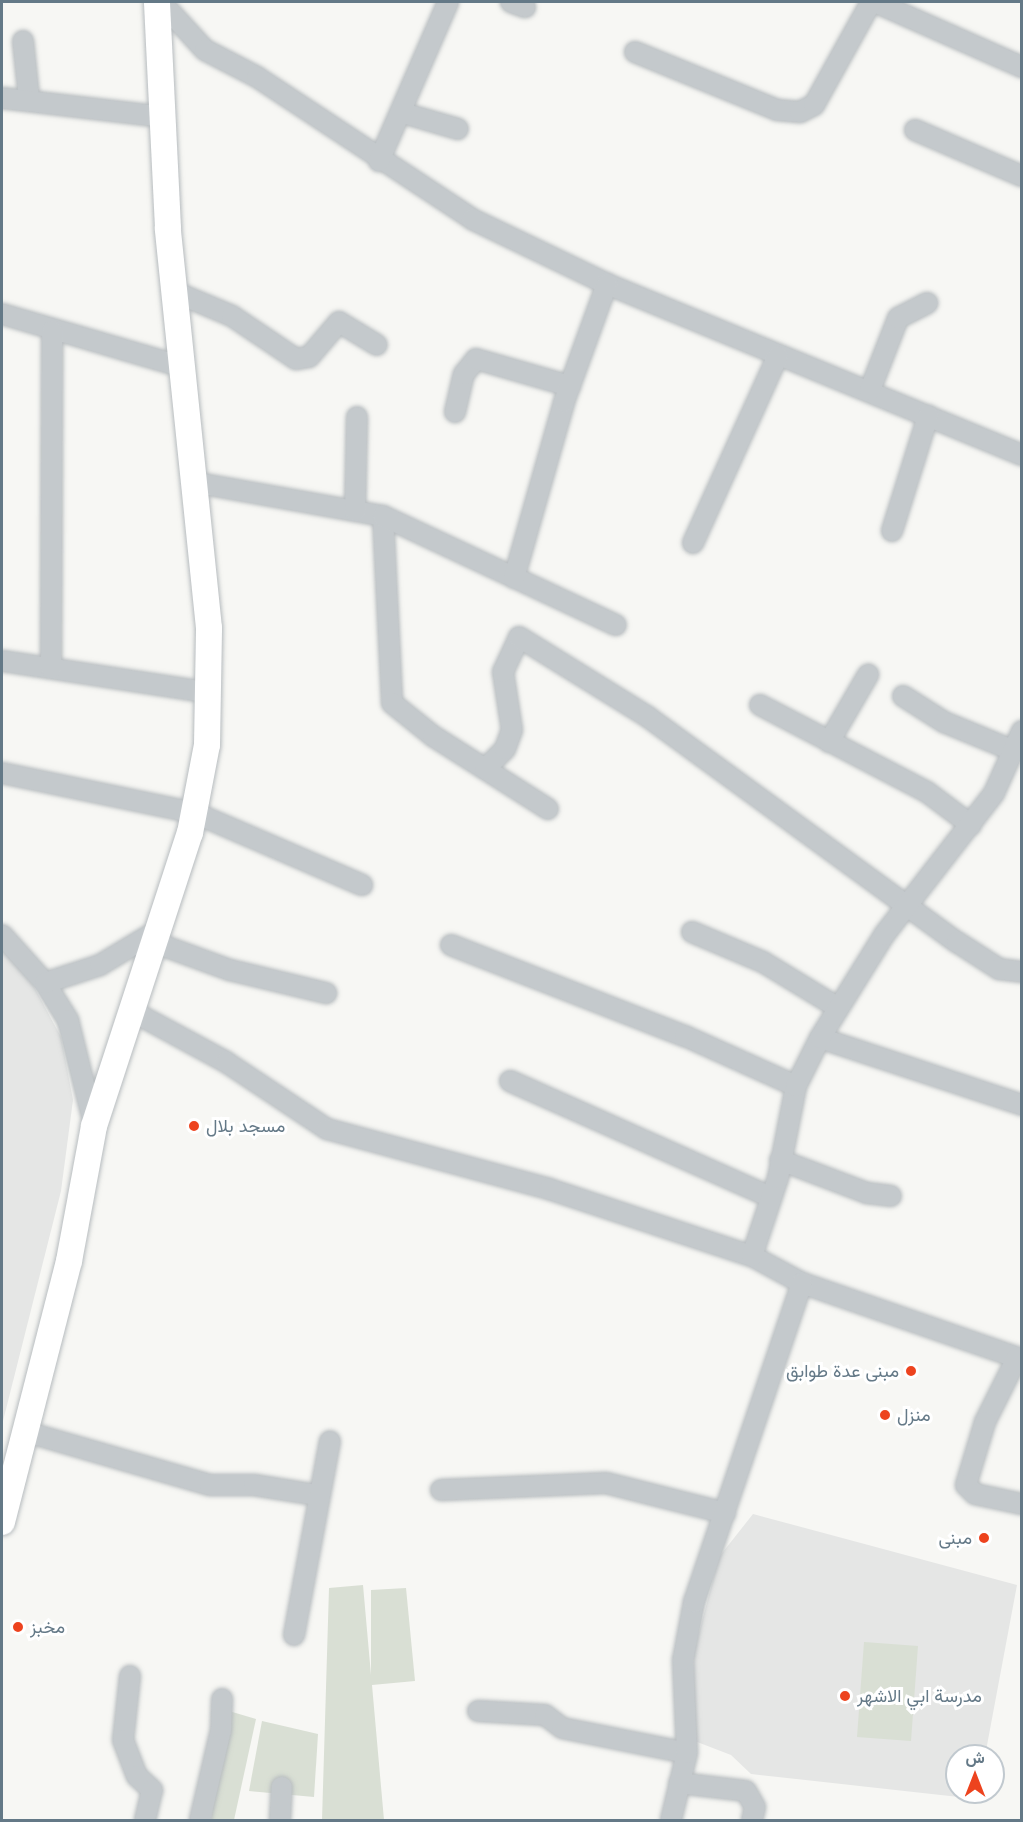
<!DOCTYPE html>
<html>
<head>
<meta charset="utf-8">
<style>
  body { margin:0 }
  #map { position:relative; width:1023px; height:1822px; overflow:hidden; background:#f7f7f4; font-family:Helvetica,Vazirmatn,sans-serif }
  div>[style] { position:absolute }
  .built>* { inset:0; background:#e5e6e5 }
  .green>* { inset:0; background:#d9dfd4 }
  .roads { filter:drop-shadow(0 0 2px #b7bcbf) drop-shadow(0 0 2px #b7bcbf) }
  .minor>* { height:20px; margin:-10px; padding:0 10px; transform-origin:10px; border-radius:10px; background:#c4c9cc }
  .major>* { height:26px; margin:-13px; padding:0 13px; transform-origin:13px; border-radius:13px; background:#fff }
  .dots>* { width:16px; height:16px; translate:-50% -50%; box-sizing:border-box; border:3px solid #fff; border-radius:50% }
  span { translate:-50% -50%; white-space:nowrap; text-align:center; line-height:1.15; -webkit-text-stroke:6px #fff; paint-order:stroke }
  .poi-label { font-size:18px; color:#647987 }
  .left { translate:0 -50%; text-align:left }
  .right { translate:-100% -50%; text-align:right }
  .frame { position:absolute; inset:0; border:3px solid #647987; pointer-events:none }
  .north { position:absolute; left:945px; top:1744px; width:60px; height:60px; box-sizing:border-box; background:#fff; border:2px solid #c1c9cf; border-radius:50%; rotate:0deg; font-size:16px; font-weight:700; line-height:24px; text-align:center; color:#647987 }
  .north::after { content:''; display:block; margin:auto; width:21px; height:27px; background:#ed431e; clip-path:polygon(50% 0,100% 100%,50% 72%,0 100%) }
</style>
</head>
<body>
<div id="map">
  <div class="built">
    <div style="clip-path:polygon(2px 949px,33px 985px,61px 1037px,73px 1100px,61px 1191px,2px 1425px)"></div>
    <div style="clip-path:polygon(753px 1514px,1017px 1585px,985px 1756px,957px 1756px,957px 1792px,978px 1792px,977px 1799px,751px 1774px,731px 1755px,692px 1740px,694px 1652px,719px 1557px)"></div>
  </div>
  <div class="green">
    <div style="clip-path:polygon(363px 1585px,371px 1675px,371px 1590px,406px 1588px,415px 1681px,372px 1685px,384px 1820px,322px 1820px,329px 1588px)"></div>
    <div style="clip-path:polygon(864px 1642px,918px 1646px,911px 1741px,857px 1737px)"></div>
    <div style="clip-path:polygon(229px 1711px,256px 1719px,234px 1820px,211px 1820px)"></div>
    <div style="clip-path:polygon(262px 1721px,318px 1734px,314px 1797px,249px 1791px)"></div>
  </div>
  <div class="roads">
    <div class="minor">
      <div style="left:161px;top:2px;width:65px;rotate:47.5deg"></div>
      <div style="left:205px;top:50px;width:59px;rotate:27.4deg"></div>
      <div style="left:257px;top:77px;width:258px;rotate:33.4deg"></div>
      <div style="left:472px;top:219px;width:150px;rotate:25.7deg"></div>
      <div style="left:607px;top:284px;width:449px;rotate:22.4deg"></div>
      <div style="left:511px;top:2px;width:15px;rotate:20deg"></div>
      <div style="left:875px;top:2px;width:161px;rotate:23.9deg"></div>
      <div style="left:23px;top:41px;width:57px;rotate:84deg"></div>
      <div style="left:635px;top:52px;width:153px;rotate:22.2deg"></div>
      <div style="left:777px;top:110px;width:23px;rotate:5deg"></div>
      <div style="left:800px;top:112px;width:16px;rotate:-27deg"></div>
      <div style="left:814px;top:105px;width:118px;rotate:-61deg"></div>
      <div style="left:2px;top:98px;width:163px;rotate:6.7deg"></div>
      <div style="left:403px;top:113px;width:57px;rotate:16.2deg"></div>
      <div style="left:915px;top:130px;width:116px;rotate:23.3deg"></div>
      <div style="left:379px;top:161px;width:173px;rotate:-66.5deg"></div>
      <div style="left:175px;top:292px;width:62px;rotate:22.8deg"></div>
      <div style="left:232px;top:316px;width:77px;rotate:33.9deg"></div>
      <div style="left:296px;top:359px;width:13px;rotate:-9deg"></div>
      <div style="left:309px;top:357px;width:46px;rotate:-49.4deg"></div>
      <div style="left:339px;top:322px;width:44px;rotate:31.2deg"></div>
      <div style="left:2px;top:314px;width:189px;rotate:16.3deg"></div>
      <div style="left:870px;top:390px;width:77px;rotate:-68.7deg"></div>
      <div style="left:898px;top:318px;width:33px;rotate:-27deg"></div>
      <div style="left:455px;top:412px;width:39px;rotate:-77deg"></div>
      <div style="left:464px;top:374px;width:19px;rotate:-51deg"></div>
      <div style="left:476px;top:359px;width:98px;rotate:16deg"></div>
      <div style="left:198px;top:483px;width:188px;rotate:10.1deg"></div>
      <div style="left:383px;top:516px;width:187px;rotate:87.2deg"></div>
      <div style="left:392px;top:703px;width:53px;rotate:38.8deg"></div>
      <div style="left:433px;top:736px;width:136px;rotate:32.4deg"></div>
      <div style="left:355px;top:511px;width:94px;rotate:-88.8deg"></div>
      <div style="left:383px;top:516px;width:257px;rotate:25.1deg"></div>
      <div style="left:892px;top:531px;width:121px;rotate:-72.6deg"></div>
      <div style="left:693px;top:543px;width:205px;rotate:-65.6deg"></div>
      <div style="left:514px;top:578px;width:183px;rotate:-74.1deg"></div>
      <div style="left:564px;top:402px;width:126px;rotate:-70deg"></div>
      <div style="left:2px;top:661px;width:211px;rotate:8.7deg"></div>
      <div style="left:51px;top:668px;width:337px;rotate:-89.8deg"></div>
      <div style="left:903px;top:696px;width:49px;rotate:32.4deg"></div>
      <div style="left:944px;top:722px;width:74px;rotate:22.4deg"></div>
      <div style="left:760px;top:705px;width:188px;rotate:27.5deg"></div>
      <div style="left:927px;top:792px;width:55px;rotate:36.9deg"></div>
      <div style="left:829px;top:742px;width:78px;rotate:-59.8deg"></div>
      <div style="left:485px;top:769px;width:28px;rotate:-45deg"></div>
      <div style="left:505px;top:749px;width:20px;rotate:-70deg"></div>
      <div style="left:512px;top:730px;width:59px;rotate:-98.8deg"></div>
      <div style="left:503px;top:672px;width:38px;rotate:-65deg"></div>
      <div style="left:519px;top:637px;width:152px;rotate:31.8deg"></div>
      <div style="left:648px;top:717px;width:382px;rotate:36.1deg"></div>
      <div style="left:957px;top:942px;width:50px;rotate:32.7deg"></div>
      <div style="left:999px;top:969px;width:23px;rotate:7deg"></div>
      <div style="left:2px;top:773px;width:197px;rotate:11.7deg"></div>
      <div style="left:195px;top:813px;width:182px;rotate:23.3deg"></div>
      <div style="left:692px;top:932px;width:77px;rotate:22.9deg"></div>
      <div style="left:763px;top:962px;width:87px;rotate:31.3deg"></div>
      <div style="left:2px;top:935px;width:64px;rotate:48.1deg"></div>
      <div style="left:45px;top:983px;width:44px;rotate:58.1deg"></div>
      <div style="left:68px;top:1020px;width:107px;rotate:76deg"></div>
      <div style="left:153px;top:942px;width:82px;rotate:20deg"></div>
      <div style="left:230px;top:970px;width:99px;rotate:13.5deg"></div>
      <div style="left:451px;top:945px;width:251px;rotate:21.3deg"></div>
      <div style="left:685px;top:1036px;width:122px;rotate:24.2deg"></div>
      <div style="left:45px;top:983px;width:58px;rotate:-18.1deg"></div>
      <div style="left:100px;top:965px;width:64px;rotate:-31deg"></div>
      <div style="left:130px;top:1010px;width:109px;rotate:28.4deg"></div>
      <div style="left:226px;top:1062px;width:121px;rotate:33.6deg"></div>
      <div style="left:327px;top:1129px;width:230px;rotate:15.1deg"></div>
      <div style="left:549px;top:1189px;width:214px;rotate:18.3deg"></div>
      <div style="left:752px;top:1256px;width:57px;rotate:28.4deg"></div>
      <div style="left:802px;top:1283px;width:233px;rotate:19.1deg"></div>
      <div style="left:820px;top:1038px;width:213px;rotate:18.3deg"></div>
      <div style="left:510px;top:1081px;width:286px;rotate:24deg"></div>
      <div style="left:780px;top:1160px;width:93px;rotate:20.8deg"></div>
      <div style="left:867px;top:1193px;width:24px;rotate:7deg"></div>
      <div style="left:752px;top:1256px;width:82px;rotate:-71.6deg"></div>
      <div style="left:778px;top:1178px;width:94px;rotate:-78.9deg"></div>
      <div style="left:796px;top:1086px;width:54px;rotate:-63.4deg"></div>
      <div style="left:820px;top:1038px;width:121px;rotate:-58.1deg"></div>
      <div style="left:884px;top:935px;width:180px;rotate:-52.2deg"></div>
      <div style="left:994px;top:793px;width:68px;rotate:-65.7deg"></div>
      <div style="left:1017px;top:1358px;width:72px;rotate:116.6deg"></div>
      <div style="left:985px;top:1422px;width:66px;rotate:106.8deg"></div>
      <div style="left:966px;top:1485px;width:13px;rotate:45deg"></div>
      <div style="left:975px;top:1494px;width:48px;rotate:12deg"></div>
      <div style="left:23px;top:1431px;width:195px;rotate:16.1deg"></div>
      <div style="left:210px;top:1485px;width:44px"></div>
      <div style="left:254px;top:1485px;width:64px;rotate:9deg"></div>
      <div style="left:441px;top:1490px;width:165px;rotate:-2.4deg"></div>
      <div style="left:606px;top:1483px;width:123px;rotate:14.1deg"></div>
      <div style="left:294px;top:1635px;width:197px;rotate:-79.5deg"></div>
      <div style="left:130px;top:1676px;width:64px;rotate:96.2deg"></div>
      <div style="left:123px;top:1740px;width:39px;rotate:69deg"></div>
      <div style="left:137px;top:1776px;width:21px;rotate:43deg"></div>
      <div style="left:152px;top:1790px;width:31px;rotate:103deg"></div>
      <div style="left:478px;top:1711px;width:67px;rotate:3.4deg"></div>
      <div style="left:545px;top:1715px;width:21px;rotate:37deg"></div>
      <div style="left:562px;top:1728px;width:127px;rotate:11.3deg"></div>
      <div style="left:679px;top:1783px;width:67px;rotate:6.8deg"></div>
      <div style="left:746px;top:1791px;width:18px;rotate:61deg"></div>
      <div style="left:755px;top:1807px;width:13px;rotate:103deg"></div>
      <div style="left:200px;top:1820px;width:92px;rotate:-76.9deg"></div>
      <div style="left:221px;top:1730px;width:31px;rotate:-88deg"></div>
      <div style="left:280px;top:1820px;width:33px;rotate:-87deg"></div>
      <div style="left:671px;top:1820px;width:69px;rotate:-76.6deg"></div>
      <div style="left:687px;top:1753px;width:93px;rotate:-92.5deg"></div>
      <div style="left:683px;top:1660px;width:59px;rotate:-79.3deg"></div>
      <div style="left:694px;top:1602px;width:337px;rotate:-71.3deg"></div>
    </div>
    <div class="major">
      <div style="left:2px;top:1522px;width:269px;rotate:-75.6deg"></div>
      <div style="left:69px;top:1261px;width:137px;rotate:-79.5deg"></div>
      <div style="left:94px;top:1126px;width:308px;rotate:-71.9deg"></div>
      <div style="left:190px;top:833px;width:90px;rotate:-79.1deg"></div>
      <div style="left:207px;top:745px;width:117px;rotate:-89deg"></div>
      <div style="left:209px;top:628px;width:402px;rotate:-95.9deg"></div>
      <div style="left:168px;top:228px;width:226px;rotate:-92.8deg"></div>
    </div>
  </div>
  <div class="dots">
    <div style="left:194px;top:1126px;background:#ed431e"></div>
    <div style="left:911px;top:1371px;background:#ed431e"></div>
    <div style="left:885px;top:1415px;background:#ed431e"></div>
    <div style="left:984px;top:1538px;background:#ed431e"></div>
    <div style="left:18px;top:1627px;background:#ed431e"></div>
    <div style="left:845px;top:1696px;background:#ed431e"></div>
  </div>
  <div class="poi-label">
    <span class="left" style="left:206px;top:1126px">مسجد بلال</span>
    <span class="right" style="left:899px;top:1371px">مبنى عدة طوابق</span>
    <span class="left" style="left:897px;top:1415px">منزل</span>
    <span class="right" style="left:972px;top:1538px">مبنى</span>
    <span class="left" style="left:30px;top:1627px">مخبز</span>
    <span class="left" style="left:857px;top:1696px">مدرسة ابي الاشهر</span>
  </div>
  <div class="frame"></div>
  <div class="north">ش</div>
</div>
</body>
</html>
